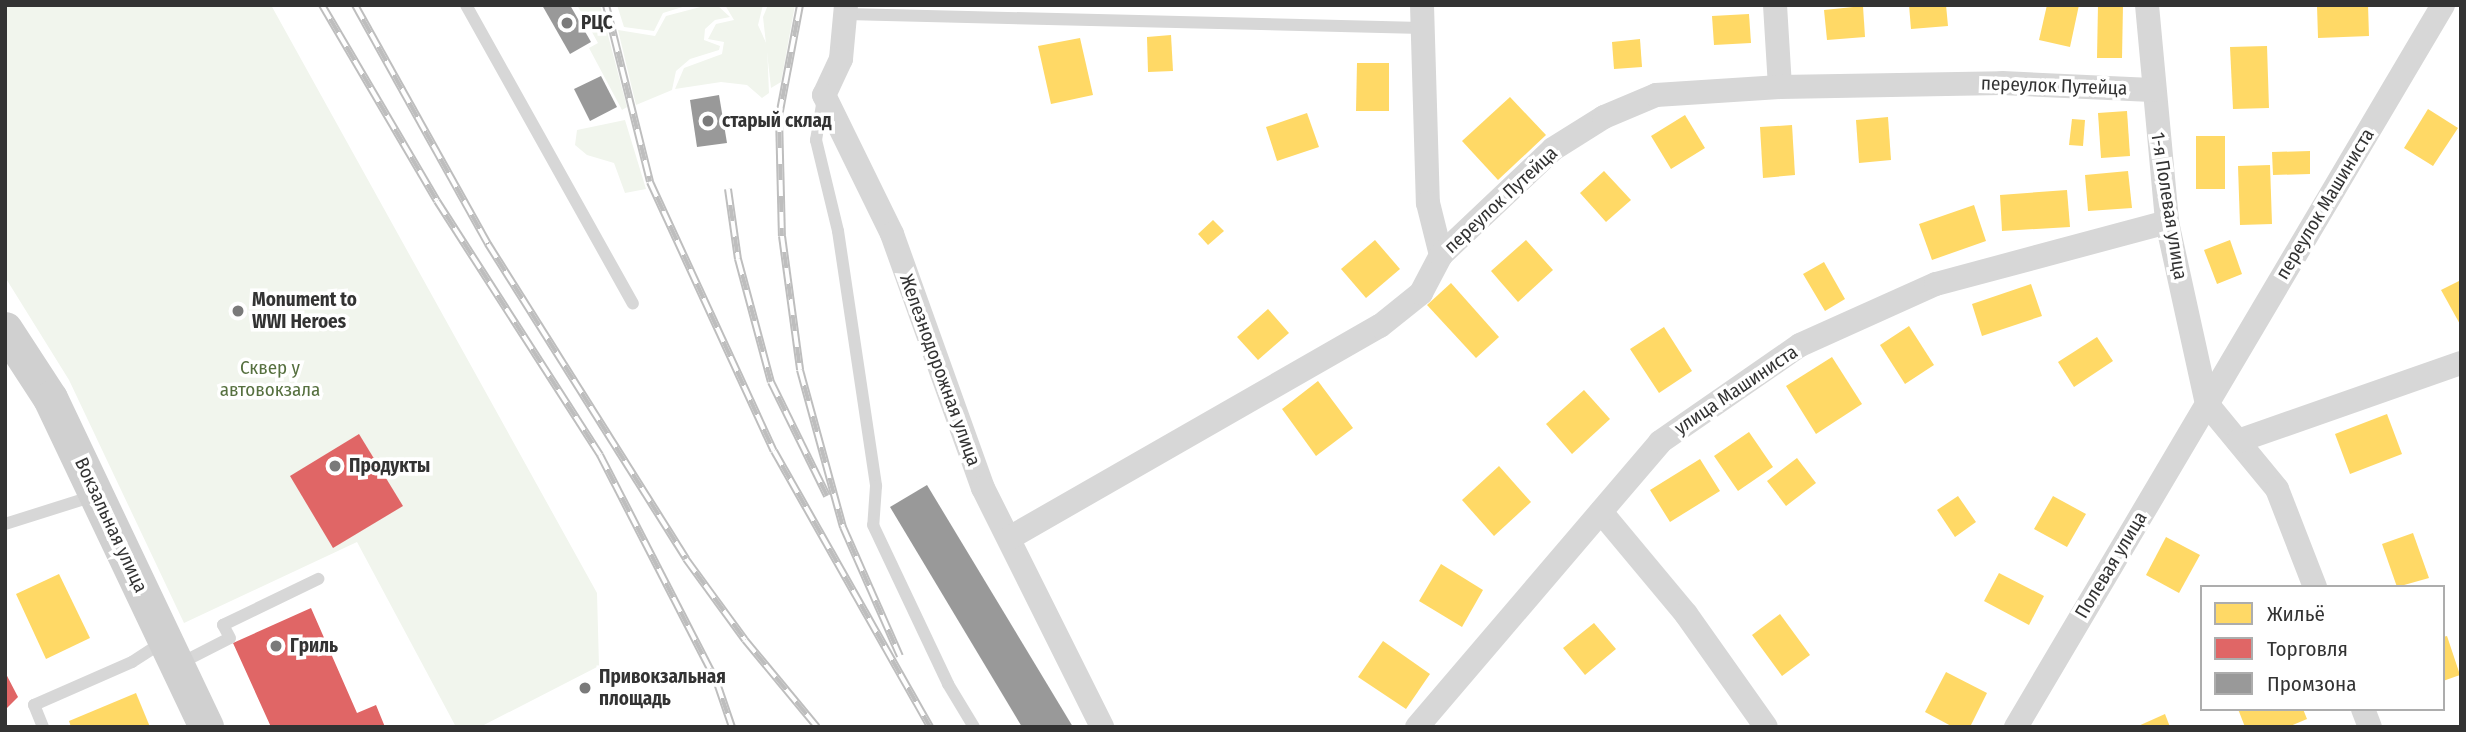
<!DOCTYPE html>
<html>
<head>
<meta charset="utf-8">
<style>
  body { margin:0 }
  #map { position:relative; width:2466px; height:732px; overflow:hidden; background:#fff; font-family:"Fira Sans Condensed",sans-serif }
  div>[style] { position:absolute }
  .green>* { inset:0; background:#f1f5ed }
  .homes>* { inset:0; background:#ffd966 }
  .shops>* { inset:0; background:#e06666 }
  .industry>* { inset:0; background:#999 }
  .service>* { height:12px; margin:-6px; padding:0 6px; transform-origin:6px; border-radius:6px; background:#d7d7d7 }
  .minor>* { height:24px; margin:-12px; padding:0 12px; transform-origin:12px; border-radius:12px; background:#d7d7d7 }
  .secondary>* { height:35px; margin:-17.5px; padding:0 17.5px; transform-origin:17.5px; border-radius:17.5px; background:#d0d0d0 }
  .rail>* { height:8px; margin-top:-4px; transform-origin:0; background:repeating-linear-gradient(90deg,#fff 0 16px,#bebebe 0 32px); box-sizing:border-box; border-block:2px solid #bebebe }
  .dots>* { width:19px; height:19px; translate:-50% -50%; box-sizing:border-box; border:4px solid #fff; border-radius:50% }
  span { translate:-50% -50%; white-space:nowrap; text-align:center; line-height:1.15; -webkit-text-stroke:7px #fff; paint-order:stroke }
  .poi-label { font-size:19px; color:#333; font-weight:700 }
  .left { translate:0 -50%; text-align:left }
  .street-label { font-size:19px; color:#333 }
  .park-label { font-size:19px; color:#56703f }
  .frame { position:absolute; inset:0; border:7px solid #333; pointer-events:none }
  .legend { position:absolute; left:2200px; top:585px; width:245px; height:126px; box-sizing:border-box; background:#fff; border:2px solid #adadad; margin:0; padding:9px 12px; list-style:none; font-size:21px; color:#333 }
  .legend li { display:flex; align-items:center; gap:14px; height:35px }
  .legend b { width:35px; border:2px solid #adadad }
</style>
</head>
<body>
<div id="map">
  <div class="green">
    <div style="clip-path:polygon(5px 5px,271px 5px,597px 593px,599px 666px,480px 727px,456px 727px,357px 542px,184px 623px,69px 380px,5px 277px)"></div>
    <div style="clip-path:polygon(577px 5px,600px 5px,627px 107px,622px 110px,589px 48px,598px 43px)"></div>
    <div style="clip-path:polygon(617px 5px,689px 5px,663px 13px,654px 31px,624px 27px)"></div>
    <div style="clip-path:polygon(708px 5px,717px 5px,730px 17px,715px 20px,705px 29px,704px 40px,720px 46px,719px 50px,690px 59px,676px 71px,672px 90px,636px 105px,618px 30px,655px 36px,666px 16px)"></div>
    <div style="clip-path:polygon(725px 5px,763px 5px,758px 25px,767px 45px,769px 93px,762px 98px,747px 85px,721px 82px,675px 89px,684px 68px,722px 54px,724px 42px,708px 39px,716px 24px,734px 20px)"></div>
    <div style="clip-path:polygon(768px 5px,795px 5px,781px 82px,771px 88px,763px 17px)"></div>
    <div style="clip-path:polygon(625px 120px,646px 189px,625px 193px,614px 163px,587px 155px,575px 145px,577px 130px)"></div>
  </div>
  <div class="homes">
    <div style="clip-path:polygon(1909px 5px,1946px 5px,1948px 26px,1911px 29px)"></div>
    <div style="clip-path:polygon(2047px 5px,2079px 5px,2070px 47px,2039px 40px)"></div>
    <div style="clip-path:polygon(2098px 5px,2123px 5px,2122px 58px,2097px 58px)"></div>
    <div style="clip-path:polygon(2317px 5px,2368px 5px,2369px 36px,2318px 38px)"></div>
    <div style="clip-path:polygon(1863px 6px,1865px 37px,1827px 40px,1824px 10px)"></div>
    <div style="clip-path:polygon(1749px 14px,1751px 43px,1714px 45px,1712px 16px)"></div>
    <div style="clip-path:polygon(1171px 35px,1173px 71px,1148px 72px,1147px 37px)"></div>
    <div style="clip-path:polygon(1080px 38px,1093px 95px,1051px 104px,1038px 46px)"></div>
    <div style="clip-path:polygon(1640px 39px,1642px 67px,1614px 69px,1612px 42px)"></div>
    <div style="clip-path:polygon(2267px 46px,2269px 108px,2233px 109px,2230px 47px)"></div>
    <div style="clip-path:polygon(1357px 63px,1389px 63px,1389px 111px,1356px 111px)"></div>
    <div style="clip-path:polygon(1510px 97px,1546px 135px,1498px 180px,1462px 141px)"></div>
    <div style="clip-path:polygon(2428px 109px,2458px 128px,2433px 166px,2404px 148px)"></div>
    <div style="clip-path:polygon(2127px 111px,2130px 156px,2101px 158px,2098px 113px)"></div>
    <div style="clip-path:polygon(1307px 113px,1319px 147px,1277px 161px,1266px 127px)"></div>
    <div style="clip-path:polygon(1685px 115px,1705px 148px,1671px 169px,1651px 136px)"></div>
    <div style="clip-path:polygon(1888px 117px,1891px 160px,1859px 163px,1856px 120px)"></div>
    <div style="clip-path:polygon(2072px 119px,2085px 120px,2083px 146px,2069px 145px)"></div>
    <div style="clip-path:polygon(1792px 125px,1795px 175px,1763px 178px,1760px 127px)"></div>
    <div style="clip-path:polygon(2196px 136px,2225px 136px,2225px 189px,2196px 189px)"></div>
    <div style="clip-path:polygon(2310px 151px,2310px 174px,2273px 175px,2272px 152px)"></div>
    <div style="clip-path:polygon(2270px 165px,2272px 224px,2240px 225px,2238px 166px)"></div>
    <div style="clip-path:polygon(1604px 171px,1631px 200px,1606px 222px,1580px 193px)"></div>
    <div style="clip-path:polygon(2128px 171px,2132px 208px,2088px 211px,2085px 175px)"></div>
    <div style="clip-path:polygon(2067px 190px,2070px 227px,2002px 231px,2000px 195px)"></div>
    <div style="clip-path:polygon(1974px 205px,1986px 241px,1932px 260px,1919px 224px)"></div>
    <div style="clip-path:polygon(1213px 220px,1224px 231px,1208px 245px,1198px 234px)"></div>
    <div style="clip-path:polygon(1375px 240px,1400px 269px,1366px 298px,1341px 269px)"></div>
    <div style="clip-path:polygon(1526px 240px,1553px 270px,1518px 302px,1491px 271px)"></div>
    <div style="clip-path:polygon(2230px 240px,2242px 274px,2217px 284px,2204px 250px)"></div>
    <div style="clip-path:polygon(1824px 262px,1845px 299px,1825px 311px,1803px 274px)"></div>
    <div style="clip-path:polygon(2461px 280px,2461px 326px,2441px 290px)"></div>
    <div style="clip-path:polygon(1451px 283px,1499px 337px,1476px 358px,1427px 305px)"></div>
    <div style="clip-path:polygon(2031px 284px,2042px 316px,1982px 336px,1972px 304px)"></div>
    <div style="clip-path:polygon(1268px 309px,1289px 333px,1258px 360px,1237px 337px)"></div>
    <div style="clip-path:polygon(1909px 326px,1934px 365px,1905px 384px,1880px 345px)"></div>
    <div style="clip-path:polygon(1664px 327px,1692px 371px,1659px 393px,1630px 349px)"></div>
    <div style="clip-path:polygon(2097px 337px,2113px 361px,2074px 387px,2058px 362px)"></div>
    <div style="clip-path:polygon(1832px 357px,1862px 404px,1816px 434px,1786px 386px)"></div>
    <div style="clip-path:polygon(1318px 381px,1353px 428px,1316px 456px,1282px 409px)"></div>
    <div style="clip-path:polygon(1584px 390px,1610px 419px,1572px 454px,1546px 424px)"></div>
    <div style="clip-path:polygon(2387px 414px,2402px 454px,2350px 474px,2335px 434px)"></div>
    <div style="clip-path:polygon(1749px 432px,1773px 467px,1738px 491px,1714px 456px)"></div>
    <div style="clip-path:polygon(1797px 458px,1816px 483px,1786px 506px,1767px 481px)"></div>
    <div style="clip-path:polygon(1700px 459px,1720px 491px,1670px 522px,1650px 490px)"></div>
    <div style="clip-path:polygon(1499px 466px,1531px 502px,1494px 536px,1462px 500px)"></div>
    <div style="clip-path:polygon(1958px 496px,1976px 522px,1955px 537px,1937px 510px)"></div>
    <div style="clip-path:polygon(2053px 496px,2086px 514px,2067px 547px,2034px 529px)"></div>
    <div style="clip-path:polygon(2413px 533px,2429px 578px,2397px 587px,2382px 544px)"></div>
    <div style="clip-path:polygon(2166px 537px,2200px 555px,2179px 593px,2146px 575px)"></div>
    <div style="clip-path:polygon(1441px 564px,1483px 590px,1462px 627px,1419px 601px)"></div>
    <div style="clip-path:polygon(1999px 573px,2044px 596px,2029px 625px,1984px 601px)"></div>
    <div style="clip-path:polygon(59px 574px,90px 638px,46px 659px,16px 594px)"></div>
    <div style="clip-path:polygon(1780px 614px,1810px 655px,1782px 676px,1752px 635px)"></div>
    <div style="clip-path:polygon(1594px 623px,1616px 649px,1585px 675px,1563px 648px)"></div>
    <div style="clip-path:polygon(2447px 636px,2460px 675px,2443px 681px,2443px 637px)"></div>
    <div style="clip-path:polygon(1383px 641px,1430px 674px,1406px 709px,1358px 677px)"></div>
    <div style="clip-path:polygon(1946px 672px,1987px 693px,1970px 727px,1953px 727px,1925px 712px)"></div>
    <div style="clip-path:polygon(136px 693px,150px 727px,71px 727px,69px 721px)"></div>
    <div style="clip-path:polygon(2238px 709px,2303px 709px,2307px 719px,2288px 727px,2245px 727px)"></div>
    <div style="clip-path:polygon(2165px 714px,2170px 727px,2136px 727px)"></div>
  </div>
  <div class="shops">
    <div style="clip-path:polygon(359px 434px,403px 506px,333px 548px,290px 476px)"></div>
    <div style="clip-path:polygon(311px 608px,357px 713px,376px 705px,385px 727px,271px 727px,233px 643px)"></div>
    <div style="clip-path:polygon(5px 672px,18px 697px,5px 710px)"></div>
  </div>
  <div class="industry">
    <div style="clip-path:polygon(542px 5px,570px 5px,591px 42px,570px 54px)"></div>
    <div style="clip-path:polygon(601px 76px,617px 107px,590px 121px,574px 89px)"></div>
    <div style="clip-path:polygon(719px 95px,727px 143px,697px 147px,690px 100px)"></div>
    <div style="clip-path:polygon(927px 485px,1073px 727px,1022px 727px,890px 507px)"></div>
  </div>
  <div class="service">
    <div style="left:466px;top:5px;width:342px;rotate:60.8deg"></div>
    <div style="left:846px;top:14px;width:576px;rotate:1.39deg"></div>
    <div style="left:823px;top:99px;width:42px;rotate:99.7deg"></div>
    <div style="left:816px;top:140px;width:94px;rotate:76.4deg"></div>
    <div style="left:838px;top:231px;width:258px;rotate:81.5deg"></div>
    <div style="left:876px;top:486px;width:39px;rotate:94deg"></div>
    <div style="left:873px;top:525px;width:176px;rotate:64.7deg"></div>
    <div style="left:948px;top:684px;width:50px;rotate:58.8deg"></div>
    <div style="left:5px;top:524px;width:93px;rotate:-17.5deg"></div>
    <div style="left:177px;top:665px;width:59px;rotate:-27deg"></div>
    <div style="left:230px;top:638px;width:15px;rotate:-118deg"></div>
    <div style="left:223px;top:625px;width:106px;rotate:-25.8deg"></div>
    <div style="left:43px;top:727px;width:24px;rotate:-112deg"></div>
    <div style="left:34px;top:705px;width:107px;rotate:-23.7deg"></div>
    <div style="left:132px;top:662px;width:37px;rotate:-33deg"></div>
  </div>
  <div class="minor">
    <div style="left:846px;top:5px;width:54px;rotate:95.3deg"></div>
    <div style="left:841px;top:59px;width:40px;rotate:115deg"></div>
    <div style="left:824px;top:95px;width:155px;rotate:63.9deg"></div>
    <div style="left:892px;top:234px;width:270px;rotate:70.3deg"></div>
    <div style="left:983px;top:488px;width:267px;rotate:63.5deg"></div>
    <div style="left:1422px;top:5px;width:198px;rotate:88.3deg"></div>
    <div style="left:1428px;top:203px;width:54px;rotate:76deg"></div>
    <div style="left:1775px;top:5px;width:82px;rotate:86.5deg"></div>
    <div style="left:2147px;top:5px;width:218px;rotate:84.7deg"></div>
    <div style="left:2167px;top:222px;width:186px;rotate:77.6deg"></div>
    <div style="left:2207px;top:404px;width:110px;rotate:50.5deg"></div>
    <div style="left:2277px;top:489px;width:105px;rotate:68.8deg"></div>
    <div style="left:2238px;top:441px;width:236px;rotate:-19.3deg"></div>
    <div style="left:1601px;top:512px;width:133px;rotate:50.2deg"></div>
    <div style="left:1686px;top:614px;width:138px;rotate:54.7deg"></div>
    <div style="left:1011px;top:537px;width:425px;rotate:-29.8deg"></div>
    <div style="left:1380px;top:326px;width:53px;rotate:-38.8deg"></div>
    <div style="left:1421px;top:293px;width:43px;rotate:-62.2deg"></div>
    <div style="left:1441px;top:255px;width:154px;rotate:-43.4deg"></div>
    <div style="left:1553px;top:149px;width:60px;rotate:-32.1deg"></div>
    <div style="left:1604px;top:117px;width:56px;rotate:-22.9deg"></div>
    <div style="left:1656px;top:95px;width:124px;rotate:-3.7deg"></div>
    <div style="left:1780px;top:87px;width:222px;rotate:-1deg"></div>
    <div style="left:2002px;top:83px;width:150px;rotate:2.7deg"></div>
    <div style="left:2363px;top:709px;width:19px;rotate:69deg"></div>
    <div style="left:1417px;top:727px;width:375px;rotate:-49.5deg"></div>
    <div style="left:1660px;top:442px;width:170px;rotate:-34.7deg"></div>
    <div style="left:1800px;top:345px;width:149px;rotate:-24.2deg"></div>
    <div style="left:1936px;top:284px;width:239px;rotate:-15deg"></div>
    <div style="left:2016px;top:727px;width:839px;rotate:-59.4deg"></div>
  </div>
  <div class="secondary">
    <div style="left:5px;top:329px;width:82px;rotate:56.9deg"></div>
    <div style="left:50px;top:398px;width:364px;rotate:64.6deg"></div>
  </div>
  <div class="rail">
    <div style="left:322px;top:5px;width:227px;rotate:59.6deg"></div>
    <div style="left:437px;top:201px;width:302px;rotate:57.3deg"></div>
    <div style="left:600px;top:455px;width:256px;rotate:62.8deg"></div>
    <div style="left:717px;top:683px;width:46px;rotate:71.2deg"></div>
    <div style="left:355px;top:5px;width:274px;rotate:60.9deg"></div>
    <div style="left:488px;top:244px;width:372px;rotate:57.8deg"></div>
    <div style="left:686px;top:559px;width:100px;rotate:53.9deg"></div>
    <div style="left:745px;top:640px;width:113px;rotate:50.4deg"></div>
    <div style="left:606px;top:5px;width:182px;rotate:76deg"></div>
    <div style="left:650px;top:182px;width:296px;rotate:65.3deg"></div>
    <div style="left:774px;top:451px;width:317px;rotate:60.5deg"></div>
    <div style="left:800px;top:5px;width:113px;rotate:100.7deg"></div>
    <div style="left:779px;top:116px;width:120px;rotate:88.6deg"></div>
    <div style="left:782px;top:236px;width:135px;rotate:82.3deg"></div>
    <div style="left:800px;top:370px;width:163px;rotate:74.7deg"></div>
    <div style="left:843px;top:527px;width:141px;rotate:66.2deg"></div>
    <div style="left:728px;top:189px;width:71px;rotate:81.9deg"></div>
    <div style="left:738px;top:259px;width:127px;rotate:75deg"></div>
    <div style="left:771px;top:382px;width:127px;rotate:63.8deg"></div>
  </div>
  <div class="dots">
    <div style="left:567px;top:23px;background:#7a7a7a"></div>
    <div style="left:708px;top:121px;background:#7a7a7a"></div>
    <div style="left:238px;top:311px;background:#7a7a7a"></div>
    <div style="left:335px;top:466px;background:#7a7a7a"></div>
    <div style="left:276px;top:646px;background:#7a7a7a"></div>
    <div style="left:585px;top:688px;background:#7a7a7a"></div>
  </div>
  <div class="poi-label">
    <span class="left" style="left:581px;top:23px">РЦС</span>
    <span class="left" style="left:722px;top:121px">старый склад</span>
    <span class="left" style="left:252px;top:311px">Monument to<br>WWI Heroes</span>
    <span class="left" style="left:349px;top:466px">Продукты</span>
    <span class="left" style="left:290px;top:646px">Гриль</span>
    <span class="left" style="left:599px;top:688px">Привокзальная<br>площадь</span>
  </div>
  <div class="street-label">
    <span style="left:2054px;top:86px;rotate:2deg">переулок Путейца</span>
    <span style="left:1501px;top:200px;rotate:-43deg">переулок Путейца</span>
    <span style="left:2325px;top:204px;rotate:-59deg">переулок Машиниста</span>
    <span style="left:2169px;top:206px;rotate:81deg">1-я Полевая улица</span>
    <span style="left:940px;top:370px;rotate:70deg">Железнодорожная улица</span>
    <span style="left:1736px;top:390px;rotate:-34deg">улица Машиниста</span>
    <span style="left:111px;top:525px;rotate:65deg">Вокзальная улица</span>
    <span style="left:2111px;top:565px;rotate:-59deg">Полевая улица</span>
  </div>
  <div class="park-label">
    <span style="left:270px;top:379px">Сквер у<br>автовокзала</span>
  </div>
  <div class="frame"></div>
  <ul class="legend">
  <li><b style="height:19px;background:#ffd966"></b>Жильё</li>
  <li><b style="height:19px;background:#e06666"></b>Торговля</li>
  <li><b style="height:19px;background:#999"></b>Промзона</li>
  </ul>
</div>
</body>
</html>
